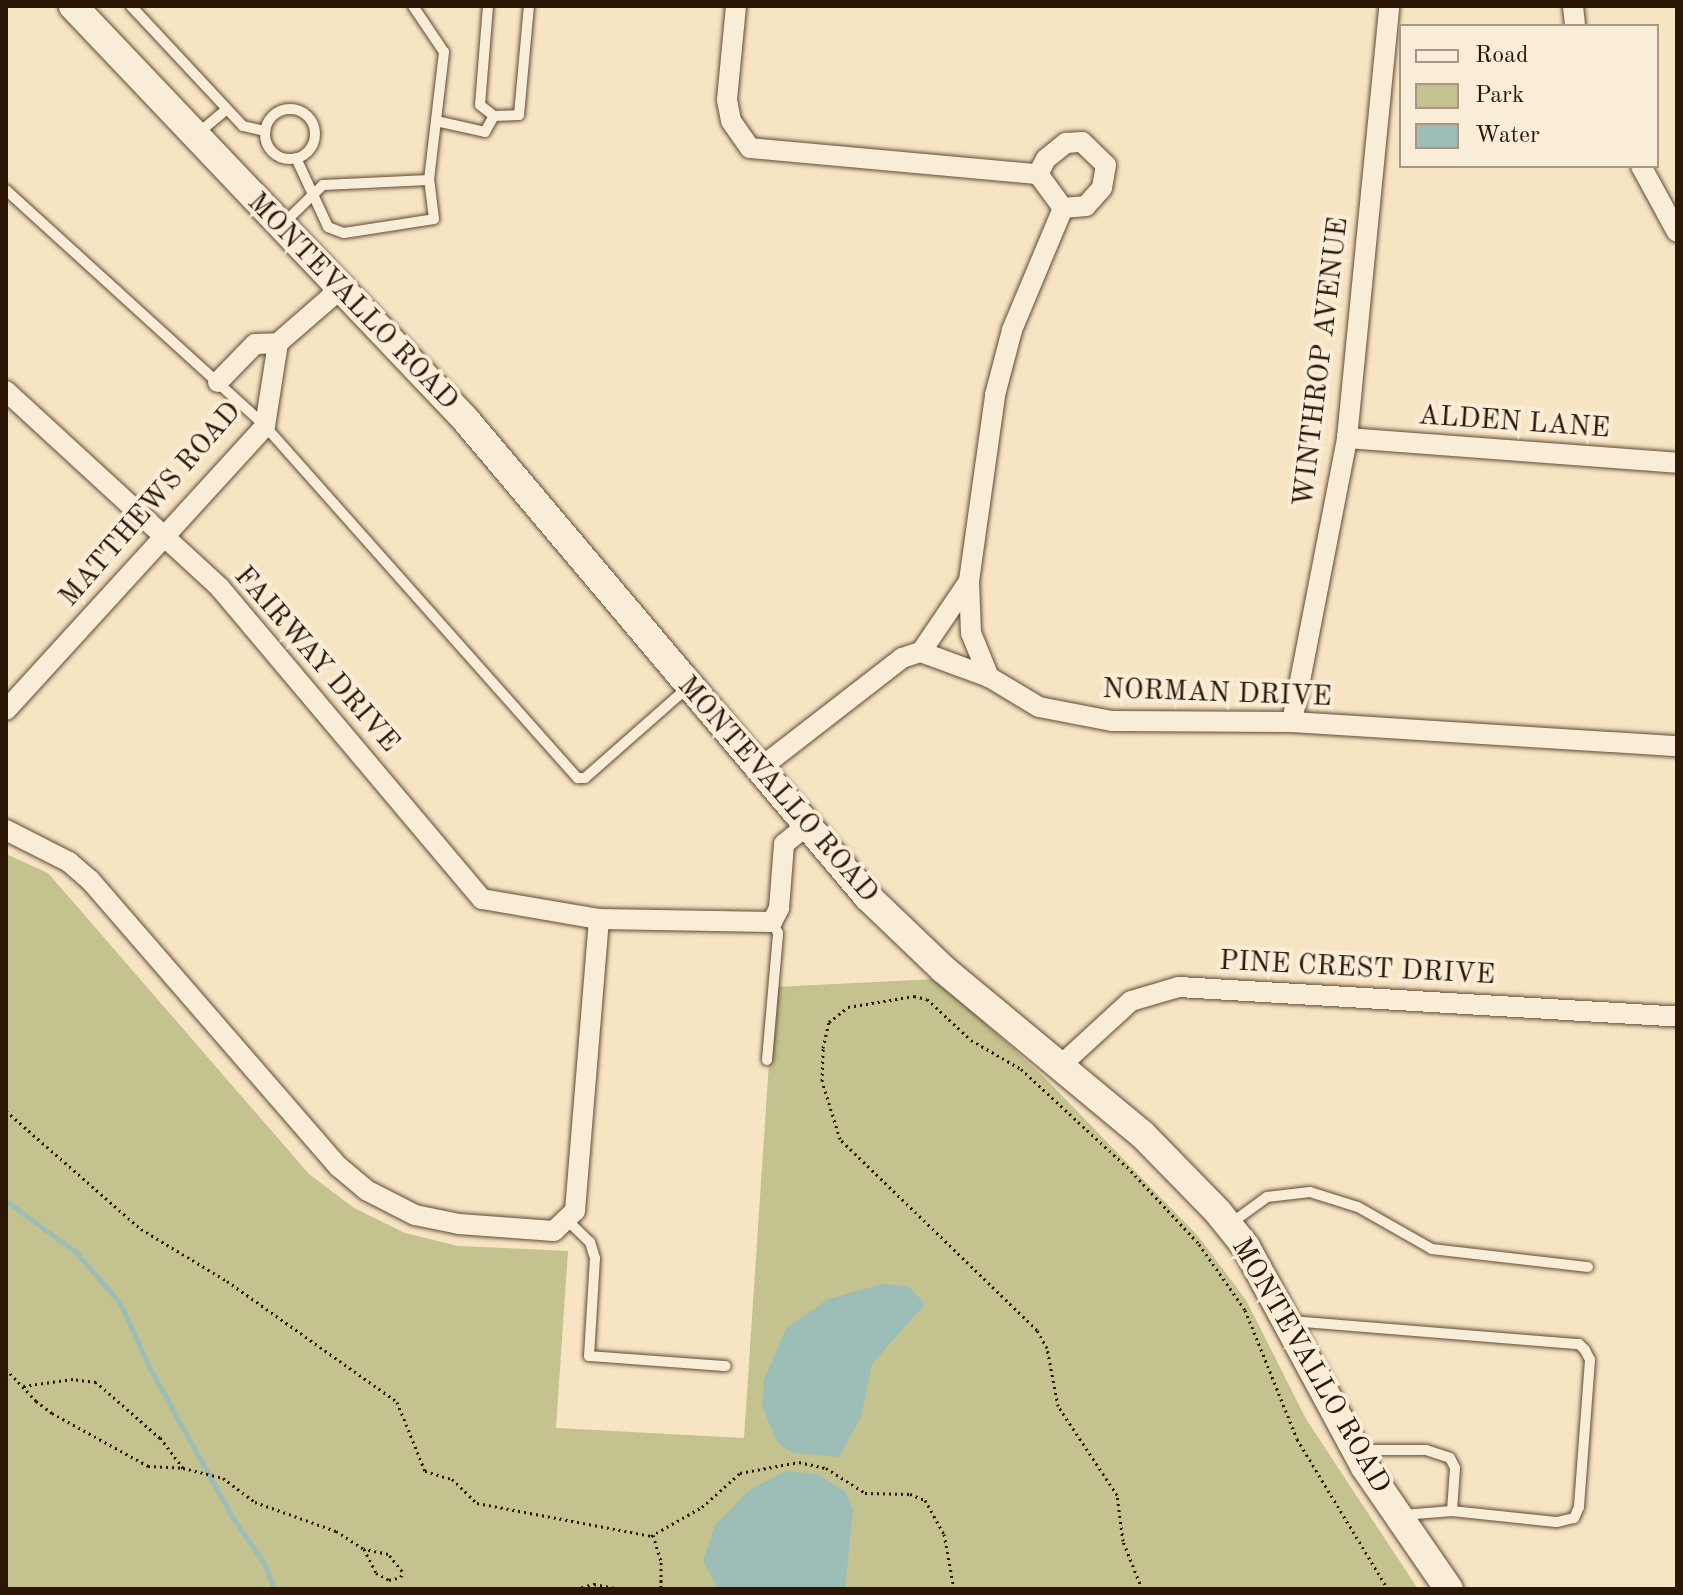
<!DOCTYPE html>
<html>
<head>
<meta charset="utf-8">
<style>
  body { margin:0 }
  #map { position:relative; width:1683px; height:1595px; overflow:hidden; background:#f7e4c3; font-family:"Old Standard TT",serif }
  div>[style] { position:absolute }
  .green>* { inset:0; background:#c4c28e }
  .water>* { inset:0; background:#9dbeb7 }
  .stream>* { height:5px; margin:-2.5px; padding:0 2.5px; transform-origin:2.5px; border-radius:2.5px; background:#9dbeb7 }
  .path>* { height:3px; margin-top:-1.5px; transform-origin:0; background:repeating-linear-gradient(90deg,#2c1706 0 2px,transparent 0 6px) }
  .roads { filter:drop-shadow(0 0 2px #5f4a35) drop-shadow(0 0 2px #5f4a35) }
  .lane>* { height:10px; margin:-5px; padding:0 5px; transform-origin:5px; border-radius:5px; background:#faedd8 }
  .lane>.ring { margin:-5px; padding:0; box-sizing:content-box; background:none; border:10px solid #faedd8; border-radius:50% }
  .street>* { height:20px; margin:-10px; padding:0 10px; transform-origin:10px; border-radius:10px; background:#faedd8 }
  .secondary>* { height:28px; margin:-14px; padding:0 14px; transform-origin:14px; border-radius:14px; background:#faedd8 }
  span { translate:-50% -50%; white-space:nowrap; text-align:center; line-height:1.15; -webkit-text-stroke:8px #faedd8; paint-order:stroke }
  .street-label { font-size:28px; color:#2c1706 }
  .frame { position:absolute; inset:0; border:8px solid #2c1706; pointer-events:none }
  .legend { position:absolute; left:1399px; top:24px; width:260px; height:144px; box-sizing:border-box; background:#faedd8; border:2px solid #a89784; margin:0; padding:10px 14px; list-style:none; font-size:24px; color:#2c1706 }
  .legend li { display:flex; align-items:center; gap:16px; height:40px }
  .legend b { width:40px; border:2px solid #a89784 }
</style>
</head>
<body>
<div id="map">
  <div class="green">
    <div style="clip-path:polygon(6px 854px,48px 873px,309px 1174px,354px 1208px,405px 1233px,458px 1246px,568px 1251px,556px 1428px,744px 1438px,774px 987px,937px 979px,1045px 1078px,1198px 1236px,1246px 1300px,1306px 1419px,1418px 1589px,6px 1589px)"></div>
  </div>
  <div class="water">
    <div style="clip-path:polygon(882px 1284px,908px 1286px,925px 1304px,872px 1364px,861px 1417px,839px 1457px,792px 1453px,777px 1442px,762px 1406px,764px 1380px,786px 1328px,828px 1299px)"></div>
    <div style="clip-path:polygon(785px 1471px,817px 1474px,846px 1492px,853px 1510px,845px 1589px,718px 1589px,703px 1561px,715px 1525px,748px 1491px)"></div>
  </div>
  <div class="stream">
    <div style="left:6px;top:1201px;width:87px;rotate:36.1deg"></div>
    <div style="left:76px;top:1252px;width:67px;rotate:49.2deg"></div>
    <div style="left:120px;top:1303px;width:70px;rotate:65.6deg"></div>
    <div style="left:149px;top:1367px;width:171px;rotate:61deg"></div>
    <div style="left:232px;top:1517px;width:56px;rotate:55.2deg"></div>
    <div style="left:264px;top:1563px;width:28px;rotate:69deg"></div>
  </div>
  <div class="path">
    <div style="left:6px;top:1111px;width:179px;rotate:41.2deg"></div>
    <div style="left:141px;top:1229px;width:100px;rotate:31.2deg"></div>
    <div style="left:227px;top:1281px;width:209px;rotate:35.4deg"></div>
    <div style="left:397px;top:1402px;width:74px;rotate:67.9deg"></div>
    <div style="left:425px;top:1471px;width:28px;rotate:17deg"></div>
    <div style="left:452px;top:1479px;width:35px;rotate:44deg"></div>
    <div style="left:477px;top:1503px;width:177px;rotate:10.7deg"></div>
    <div style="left:651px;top:1536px;width:59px;rotate:-29.6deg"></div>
    <div style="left:702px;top:1507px;width:51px;rotate:-41.8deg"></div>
    <div style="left:740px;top:1473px;width:60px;rotate:-10.6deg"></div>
    <div style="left:799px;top:1462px;width:28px;rotate:13deg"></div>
    <div style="left:826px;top:1468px;width:46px;rotate:32.7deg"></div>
    <div style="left:865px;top:1493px;width:45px;rotate:1.3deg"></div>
    <div style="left:910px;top:1494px;width:16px;rotate:22deg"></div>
    <div style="left:925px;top:1500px;width:39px;rotate:61deg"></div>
    <div style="left:944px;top:1534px;width:56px;rotate:79.7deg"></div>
    <div style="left:6px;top:1369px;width:44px;rotate:46.8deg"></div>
    <div style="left:36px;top:1401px;width:20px;rotate:37deg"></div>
    <div style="left:52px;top:1413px;width:110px;rotate:28.9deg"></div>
    <div style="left:148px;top:1466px;width:35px;rotate:3deg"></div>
    <div style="left:183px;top:1468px;width:38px;rotate:-127deg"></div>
    <div style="left:160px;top:1438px;width:85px;rotate:-138.8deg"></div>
    <div style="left:96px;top:1382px;width:23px;rotate:-173deg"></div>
    <div style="left:73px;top:1379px;width:50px;rotate:172deg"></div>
    <div style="left:183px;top:1468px;width:41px;rotate:14deg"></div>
    <div style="left:223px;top:1478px;width:40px;rotate:37deg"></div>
    <div style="left:255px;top:1502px;width:86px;rotate:19.7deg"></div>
    <div style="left:336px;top:1531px;width:33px;rotate:33deg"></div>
    <div style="left:364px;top:1549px;width:27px;rotate:63deg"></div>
    <div style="left:376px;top:1573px;width:15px;rotate:28deg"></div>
    <div style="left:389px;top:1580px;width:12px;rotate:-14deg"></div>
    <div style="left:401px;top:1577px;width:6px;rotate:-81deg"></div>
    <div style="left:402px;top:1571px;width:22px;rotate:-129deg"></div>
    <div style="left:388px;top:1554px;width:25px;rotate:-168deg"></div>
    <div style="left:653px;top:1535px;width:28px;rotate:73deg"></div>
    <div style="left:661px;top:1562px;width:27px;rotate:90deg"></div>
    <div style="left:576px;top:1589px;width:19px;rotate:-16deg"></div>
    <div style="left:594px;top:1584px;width:25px;rotate:11deg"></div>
    <div style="left:1142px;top:1589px;width:52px;rotate:-111.6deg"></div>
    <div style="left:1123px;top:1541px;width:46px;rotate:-97.4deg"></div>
    <div style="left:1117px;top:1495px;width:107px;rotate:-123.5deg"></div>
    <div style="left:1058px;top:1406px;width:59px;rotate:-100.7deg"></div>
    <div style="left:1047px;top:1348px;width:21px;rotate:-119deg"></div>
    <div style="left:1037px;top:1330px;width:274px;rotate:-135.9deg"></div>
    <div style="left:840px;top:1139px;width:61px;rotate:-107.2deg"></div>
    <div style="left:822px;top:1081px;width:33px;rotate:-88deg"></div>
    <div style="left:823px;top:1048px;width:27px;rotate:-77deg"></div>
    <div style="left:829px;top:1022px;width:24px;rotate:-38deg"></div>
    <div style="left:848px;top:1007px;width:67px;rotate:-9.5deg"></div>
    <div style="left:914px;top:996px;width:13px;rotate:13deg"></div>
    <div style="left:927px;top:999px;width:60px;rotate:43deg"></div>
    <div style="left:971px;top:1040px;width:58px;rotate:30.1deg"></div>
    <div style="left:1021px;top:1069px;width:150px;rotate:42.8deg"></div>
    <div style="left:1131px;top:1171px;width:100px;rotate:47deg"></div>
    <div style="left:1199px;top:1244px;width:80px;rotate:55.1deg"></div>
    <div style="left:1245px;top:1310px;width:139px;rotate:68deg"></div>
    <div style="left:1297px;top:1439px;width:175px;rotate:58.8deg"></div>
  </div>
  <div class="roads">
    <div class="lane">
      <div style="left:131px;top:6px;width:164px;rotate:47deg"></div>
      <div style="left:243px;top:126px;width:23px;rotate:13deg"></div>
      <div style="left:488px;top:6px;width:99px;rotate:94.6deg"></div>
      <div style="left:480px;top:105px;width:18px;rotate:38deg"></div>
      <div class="ring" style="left:265px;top:109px;width:40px;height:40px"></div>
      <div style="left:436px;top:121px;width:50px;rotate:12.7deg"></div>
      <div style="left:485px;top:132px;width:18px;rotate:-61deg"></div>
      <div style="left:494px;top:116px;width:25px;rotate:-2deg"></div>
      <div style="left:519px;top:115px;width:109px;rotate:-84.8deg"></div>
      <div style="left:196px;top:135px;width:39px;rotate:-40deg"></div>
      <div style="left:296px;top:158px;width:76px;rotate:65.1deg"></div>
      <div style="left:328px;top:227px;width:17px;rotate:21deg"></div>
      <div style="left:344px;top:233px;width:91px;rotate:-8.8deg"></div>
      <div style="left:434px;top:219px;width:39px;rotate:-97deg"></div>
      <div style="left:429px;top:180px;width:129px;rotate:-83.3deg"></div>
      <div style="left:444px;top:52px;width:55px;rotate:-124deg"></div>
      <div style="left:6px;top:190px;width:350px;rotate:42.3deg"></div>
      <div style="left:265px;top:426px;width:471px;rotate:48.4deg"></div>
      <div style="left:578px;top:778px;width:7px"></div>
      <div style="left:585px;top:778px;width:136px;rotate:-41.4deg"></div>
      <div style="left:284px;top:223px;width:54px;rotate:-44.3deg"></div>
      <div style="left:323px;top:185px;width:106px;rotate:-2.7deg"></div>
      <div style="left:767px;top:1060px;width:127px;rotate:-85deg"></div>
      <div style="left:778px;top:933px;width:13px;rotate:-119deg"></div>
      <div style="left:568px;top:1221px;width:30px;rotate:44deg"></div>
      <div style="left:590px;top:1242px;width:17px;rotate:73deg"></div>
      <div style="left:595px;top:1258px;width:98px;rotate:93.5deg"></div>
      <div style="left:589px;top:1356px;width:137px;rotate:4.2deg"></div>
      <div style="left:1230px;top:1224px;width:46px;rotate:-36.1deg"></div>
      <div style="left:1267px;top:1197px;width:43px;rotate:-6.6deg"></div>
      <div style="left:1310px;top:1192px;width:50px;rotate:17.4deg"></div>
      <div style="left:1358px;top:1207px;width:85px;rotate:29.6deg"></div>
      <div style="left:1432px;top:1249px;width:157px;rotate:6.6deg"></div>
      <div style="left:1291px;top:1321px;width:289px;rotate:4.6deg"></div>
      <div style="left:1579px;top:1344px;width:8px;rotate:45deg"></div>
      <div style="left:1585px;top:1350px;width:11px;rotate:63deg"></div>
      <div style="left:1590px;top:1360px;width:147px;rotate:94.3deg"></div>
      <div style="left:1579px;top:1507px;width:12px;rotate:114deg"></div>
      <div style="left:1574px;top:1518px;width:18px;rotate:167deg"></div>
      <div style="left:1556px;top:1522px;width:105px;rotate:-174deg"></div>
      <div style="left:1452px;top:1511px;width:49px;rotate:175.3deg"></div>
      <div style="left:1360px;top:1450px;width:66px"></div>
      <div style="left:1426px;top:1450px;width:25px;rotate:18deg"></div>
      <div style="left:1450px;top:1458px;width:11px;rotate:63deg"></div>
      <div style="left:1455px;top:1468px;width:43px;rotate:94deg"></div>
    </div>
    <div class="street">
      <div style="left:736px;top:6px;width:94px;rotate:95.5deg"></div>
      <div style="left:727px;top:100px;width:21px;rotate:79deg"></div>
      <div style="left:731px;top:121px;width:33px;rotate:55deg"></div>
      <div style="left:750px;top:148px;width:289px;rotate:5.2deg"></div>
      <div style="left:1038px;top:174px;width:42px;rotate:53.7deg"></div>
      <div style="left:1573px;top:6px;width:20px;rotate:84deg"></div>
      <div style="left:1641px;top:166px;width:75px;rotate:61.4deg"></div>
      <div style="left:1038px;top:174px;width:17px;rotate:-62deg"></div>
      <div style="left:1046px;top:159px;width:26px;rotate:-39deg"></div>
      <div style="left:1066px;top:143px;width:16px;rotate:-4deg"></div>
      <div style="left:1082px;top:142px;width:33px;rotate:44deg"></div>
      <div style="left:1106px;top:165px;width:23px;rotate:100deg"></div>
      <div style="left:1102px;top:188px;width:24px;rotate:132deg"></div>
      <div style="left:1086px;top:206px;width:23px;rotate:175deg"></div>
      <div style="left:218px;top:382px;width:53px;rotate:-45.8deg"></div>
      <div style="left:255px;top:344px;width:23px;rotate:-2deg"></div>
      <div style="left:6px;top:391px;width:291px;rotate:42.6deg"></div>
      <div style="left:220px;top:588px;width:407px;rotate:49.9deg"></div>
      <div style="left:482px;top:899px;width:119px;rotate:9.7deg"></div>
      <div style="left:599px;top:919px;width:173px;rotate:1deg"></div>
      <div style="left:772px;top:922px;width:16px;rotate:-63deg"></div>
      <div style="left:779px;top:908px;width:64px;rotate:-85.5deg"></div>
      <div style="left:784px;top:844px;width:27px;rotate:-39deg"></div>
      <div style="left:1347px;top:438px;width:331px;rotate:4.3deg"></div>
      <div style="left:969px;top:581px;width:52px;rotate:87.8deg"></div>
      <div style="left:971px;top:633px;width:48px;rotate:67.8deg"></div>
      <div style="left:921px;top:652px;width:86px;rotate:-55.9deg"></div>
      <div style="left:969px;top:581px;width:188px;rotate:-82deg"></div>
      <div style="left:995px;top:395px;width:67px;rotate:-75.3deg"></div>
      <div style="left:1012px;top:330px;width:132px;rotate:-67.3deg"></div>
      <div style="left:6px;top:710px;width:384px;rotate:-47.6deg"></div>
      <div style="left:265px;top:426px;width:84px;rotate:-81.1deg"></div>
      <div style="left:278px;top:343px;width:81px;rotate:-41deg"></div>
      <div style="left:1292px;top:722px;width:289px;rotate:-79deg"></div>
      <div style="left:1347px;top:438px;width:434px;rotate:-84.4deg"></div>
      <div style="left:759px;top:769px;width:181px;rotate:-37.8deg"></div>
      <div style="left:902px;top:658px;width:20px;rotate:-18deg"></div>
      <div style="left:921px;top:652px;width:72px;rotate:20.2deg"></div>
      <div style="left:989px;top:677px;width:58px;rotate:31deg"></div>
      <div style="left:1039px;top:707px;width:74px;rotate:10.9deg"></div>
      <div style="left:1112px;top:721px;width:180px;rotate:0.3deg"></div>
      <div style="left:1292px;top:722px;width:386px;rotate:3.6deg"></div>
      <div style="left:6px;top:830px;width:71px;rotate:26.9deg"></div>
      <div style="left:69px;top:862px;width:28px;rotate:41deg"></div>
      <div style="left:90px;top:880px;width:380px;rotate:49.1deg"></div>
      <div style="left:339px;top:1167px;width:35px;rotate:40deg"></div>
      <div style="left:366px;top:1190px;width:55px;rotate:27deg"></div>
      <div style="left:415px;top:1215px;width:45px;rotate:11.6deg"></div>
      <div style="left:459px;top:1224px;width:95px;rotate:4.2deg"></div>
      <div style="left:554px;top:1231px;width:29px;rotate:-44deg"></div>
      <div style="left:575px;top:1211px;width:293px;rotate:-85.3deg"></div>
      <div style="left:1060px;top:1066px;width:96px;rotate:-42.5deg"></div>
      <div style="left:1131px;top:1001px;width:50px;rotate:-16.3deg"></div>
      <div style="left:1179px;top:987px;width:499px;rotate:3.4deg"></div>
    </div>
    <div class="secondary">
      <div style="left:73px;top:6px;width:569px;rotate:46.49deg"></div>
      <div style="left:465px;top:419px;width:625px;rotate:49.87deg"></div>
      <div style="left:868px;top:897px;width:104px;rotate:43.8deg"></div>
      <div style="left:943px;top:969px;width:259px;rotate:39.7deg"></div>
      <div style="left:1142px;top:1134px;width:109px;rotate:45.7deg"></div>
      <div style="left:1218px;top:1212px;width:45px;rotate:51.3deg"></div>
      <div style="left:1246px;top:1247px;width:250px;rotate:61.6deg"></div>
      <div style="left:1365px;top:1467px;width:148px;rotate:55.5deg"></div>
    </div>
  </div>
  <div class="street-label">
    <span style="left:352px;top:302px;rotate:46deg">MONTEVALLO ROAD</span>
    <span style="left:1322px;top:362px;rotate:-83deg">WINTHROP AVENUE</span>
    <span style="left:1514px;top:423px;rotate:4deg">ALDEN LANE</span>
    <span style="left:151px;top:505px;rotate:-49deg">MATTHEWS ROAD</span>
    <span style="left:316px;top:660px;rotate:49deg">FAIRWAY DRIVE</span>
    <span style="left:1217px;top:694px;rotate:2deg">NORMAN DRIVE</span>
    <span style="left:777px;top:790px;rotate:49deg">MONTEVALLO ROAD</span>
    <span style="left:1357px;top:969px;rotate:3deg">PINE CREST DRIVE</span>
    <span style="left:1310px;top:1366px;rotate:60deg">MONTEVALLO ROAD</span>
  </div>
  <div class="frame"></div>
  <ul class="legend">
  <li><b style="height:10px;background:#faedd8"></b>Road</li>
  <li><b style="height:22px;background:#c4c28e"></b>Park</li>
  <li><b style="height:22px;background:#9dbeb7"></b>Water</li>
  </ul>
</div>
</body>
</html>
